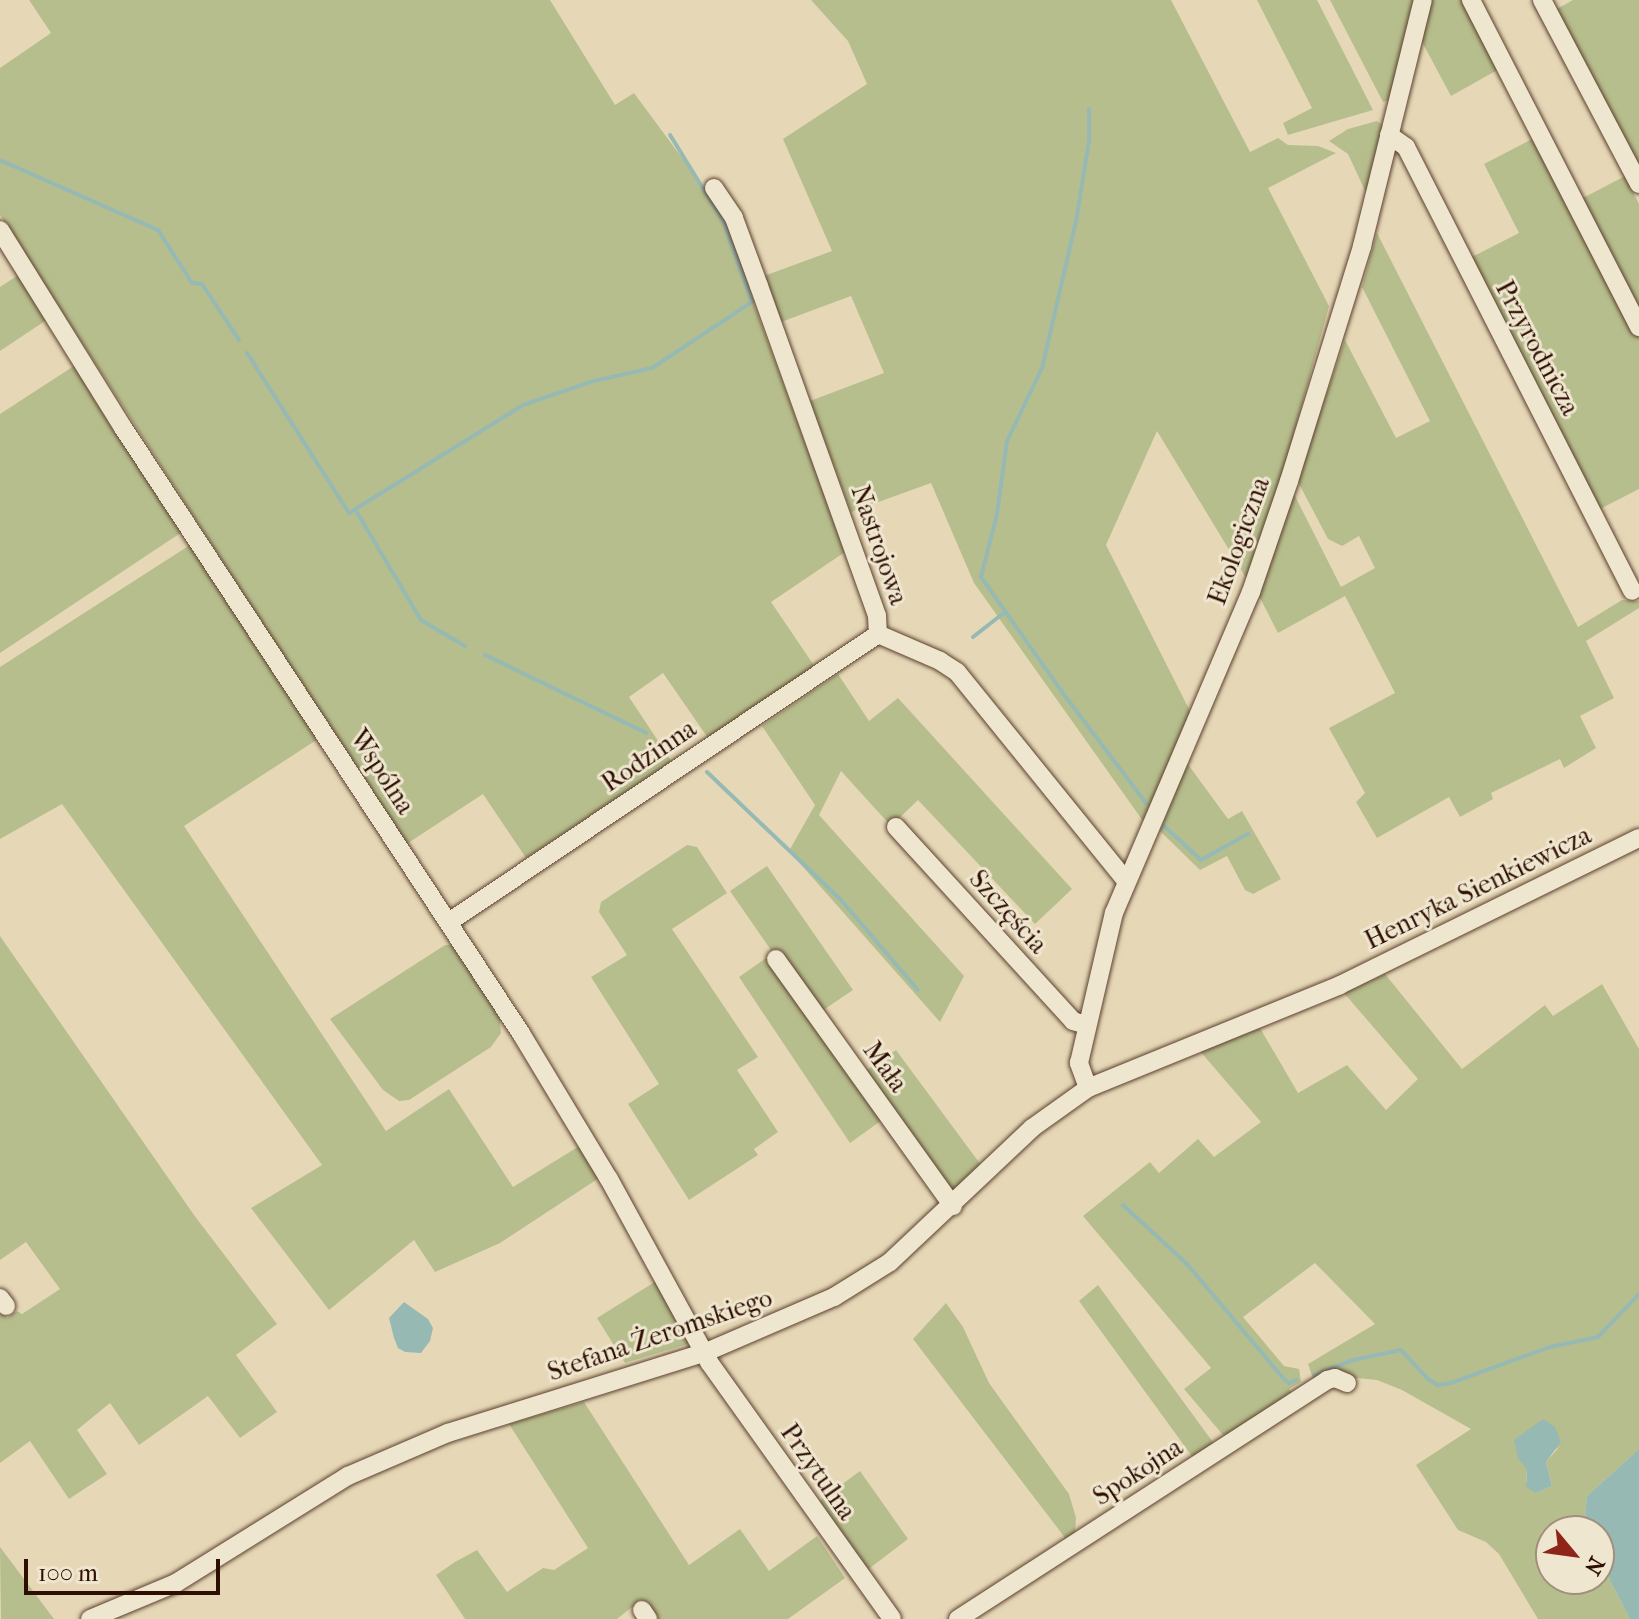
<!DOCTYPE html>
<html>
<head>
<meta charset="utf-8">
<style>
  body { margin:0 }
  #map { position:relative; width:1639px; height:1619px; overflow:hidden; background:#e6d8b7; font-family:"IM FELL French Canon",serif }
  div>[style] { position:absolute }
  .green>* { inset:0; background:#b7be8d }
  .water>* { inset:0; background:#97b9b3 }
  .stream>* { height:4px; margin:-2px; padding:0 2px; transform-origin:2px; border-radius:2px; background:#97b9b3 }
  .roads { filter:drop-shadow(0 0 2px #5c402e) drop-shadow(0 0 2px #5c402e) }
  .minor>* { height:18px; margin:-9px; padding:0 9px; transform-origin:9px; border-radius:9px; background:#efe6d0 }
  span { translate:-50% -50%; white-space:nowrap; text-align:center; line-height:1.15; -webkit-text-stroke:6px #efe6d0; paint-order:stroke }
  .street-label { font-size:26px; color:#2e0e00 }
  .north { position:absolute; left:1535px; top:1515px; width:80px; height:80px; box-sizing:border-box; background:#efe6d0; border:2px solid #a2907d; border-radius:50%; rotate:119deg; font-size:22px; font-weight:700; line-height:32px; text-align:center; color:#2e0e00 }
  .north::after { content:''; display:block; margin:auto; width:28px; height:36px; background:#8f2418; clip-path:polygon(50% 0,100% 100%,50% 72%,0 100%) }
  .scale { position:absolute; left:24px; top:1559px; width:196px; height:36px; box-sizing:border-box; border:4px solid #2e0e00; border-top:0; padding-left:10px; font-size:24px; line-height:28px; white-space:nowrap; color:#2e0e00; -webkit-text-stroke:6px #efe6d0; paint-order:stroke }
</style>
</head>
<body>
<div id="map">
  <div class="green">
    <div style="clip-path:polygon(29px 0,550px 0,615px 105px,634px 93px,728px 220px,755px 307px,845px 552px,771px 602px,815px 667px,708px 738px,663px 673px,629px 697px,672px 762px,526px 858px,483px 794px,405px 845px,0 215px,0 68px,51px 33px)"></div>
    <div style="clip-path:polygon(811px 0,1171px 0,1250px 152px,1278px 138px,1288px 145px,1318px 146px,1336px 153px,1268px 188px,1329px 306px,1283px 473px,1248px 581px,1157px 431px,1106px 545px,1191px 713px,1143px 821px,974px 583px,931px 483px,851px 512px,810px 401px,884px 373px,851px 296px,781px 322px,764px 276px,832px 251px,783px 139px,867px 84px,848px 41px)"></div>
    <div style="clip-path:polygon(1257px 0,1317px 0,1373px 110px,1288px 135px,1283px 123px,1312px 108px)"></div>
    <div style="clip-path:polygon(1330px 0,1414px 0,1389px 100px,1383px 102px)"></div>
    <div style="clip-path:polygon(1430px 0,1466px 0,1501px 68px,1451px 96px,1421px 40px)"></div>
    <div style="clip-path:polygon(1573px 0,1639px 0,1639px 171px,1555px 10px)"></div>
    <div style="clip-path:polygon(1377px 121px,1385px 127px,1367px 195px,1348px 154px,1329px 141px,1348px 129px)"></div>
    <div style="clip-path:polygon(1536px 137px,1639px 338px,1639px 489px,1598px 510px,1470px 258px,1519px 233px,1484px 164px)"></div>
    <div style="clip-path:polygon(1625px 176px,1639px 204px,1639px 312px,1581px 199px)"></div>
    <div style="clip-path:polygon(1377px 233px,1578px 627px,1622px 600px,1639px 601px,1639px 608px,1586px 641px,1614px 698px,1580px 716px,1596px 748px,1564px 768px,1560px 759px,1491px 793px,1493px 799px,1460px 817px,1449px 797px,1377px 838px,1356px 802px,1365px 793px,1329px 728px,1395px 693px,1345px 596px,1278px 633px,1258px 594px,1293px 492px,1341px 587px,1375px 568px,1359px 536px,1342px 546px,1328px 539px,1297px 480px,1345px 340px,1396px 438px,1430px 421px,1362px 287px)"></div>
    <div style="clip-path:polygon(20px 274px,48px 319px,0 351px,0 287px)"></div>
    <div style="clip-path:polygon(77px 364px,182px 532px,0 653px,0 414px)"></div>
    <div style="clip-path:polygon(190px 545px,318px 739px,184px 826px,386px 1131px,449px 1089px,513px 1187px,581px 1145px,599px 1178px,500px 1243px,435px 1272px,414px 1240px,329px 1310px,251px 1208px,322px 1165px,62px 804px,0 839px,0 667px)"></div>
    <div style="clip-path:polygon(838px 674px,869px 721px,898px 698px,1072px 889px,1035px 924px,918px 800px,891px 826px,841px 771px,819px 815px,964px 976px,940px 1022px,789px 851px,815px 805px,762px 726px)"></div>
    <div style="clip-path:polygon(1187px 763px,1228px 819px,1242px 811px,1281px 879px,1253px 894px,1245px 890px,1227px 856px,1200px 870px,1160px 831px)"></div>
    <div style="clip-path:polygon(687px 845px,697px 847px,727px 893px,672px 929px,758px 1057px,737px 1070px,778px 1132px,754px 1149px,758px 1155px,689px 1200px,628px 1104px,659px 1084px,591px 977px,627px 955px,599px 912px,601px 902px)"></div>
    <div style="clip-path:polygon(767px 866px,853px 990px,822px 1011px,773px 953px,730px 891px)"></div>
    <div style="clip-path:polygon(0 936px,194px 1215px,277px 1324px,236px 1355px,277px 1412px,240px 1438px,208px 1396px,139px 1445px,110px 1403px,77px 1430px,107px 1474px,69px 1499px,30px 1441px,0 1463px,0 1308px,7px 1318px,17px 1311px,22px 1314px,60px 1289px,26px 1242px,0 1260px)"></div>
    <div style="clip-path:polygon(445px 945px,451px 945px,499px 1012px,501px 1033px,491px 1047px,409px 1100px,399px 1101px,383px 1090px,330px 1019px)"></div>
    <div style="clip-path:polygon(766px 958px,772px 962px,882px 1120px,850px 1143px,739px 977px)"></div>
    <div style="clip-path:polygon(evenodd,1385px 974px,1462px 1069px,1545px 1005px,1553px 1016px,1602px 984px,1639px 1049px,1639px 1449px,1587px 1496px,1585px 1513px,1589px 1531px,1551px 1531px,1551px 1579px,1599px 1579px,1599px 1559px,1630px 1619px,1538px 1619px,1499px 1554px,1486px 1542px,1458px 1530px,1416px 1465px,1471px 1429px,1402px 1390px,1377px 1380px,1346px 1377px,1314px 1381px,1308px 1364px,1375px 1324px,1315px 1263px,1243px 1317px,1284px 1366px,1299px 1369px,1301px 1382px,1289px 1389px,1292px 1393px,1229px 1436px,1223px 1435px,1184px 1389px,1211px 1368px,1083px 1216px,1150px 1162px,1159px 1173px,1198px 1139px,1214px 1157px,1261px 1122px,1199px 1050px,1260px 1028px,1298px 1093px,1347px 1065px,1386px 1110px,1418px 1079px,1344px 993px,1385px 974px,1560px 1446px,1546px 1462px,1552px 1486px,1536px 1493px,1526px 1482px,1527px 1469px,1560px 1446px)"></div>
    <div style="clip-path:polygon(896px 1050px,981px 1165px,951px 1195px,864px 1072px)"></div>
    <div style="clip-path:polygon(658px 1280px,691px 1343px,625px 1363px,597px 1318px)"></div>
    <div style="clip-path:polygon(1098px 1285px,1215px 1445px,1194px 1459px,1079px 1301px)"></div>
    <div style="clip-path:polygon(946px 1303px,963px 1327px,989px 1383px,1069px 1494px,1076px 1518px,1075px 1533px,1066px 1539px,913px 1339px)"></div>
    <div style="clip-path:polygon(584px 1402px,689px 1565px,740px 1529px,769px 1571px,817px 1536px,845px 1578px,788px 1619px,655px 1619px,641px 1600px,617px 1619px,465px 1619px,436px 1575px,455px 1562px,477px 1550px,507px 1592px,543px 1568px,554px 1570px,588px 1548px,509px 1424px)"></div>
    <div style="clip-path:polygon(860px 1471px,908px 1539px,866px 1571px,817px 1503px)"></div>
    <div style="clip-path:polygon(0 1547px,54px 1619px,1px 1619px)"></div>
  </div>
  <div class="water">
    <div style="clip-path:polygon(404px 1302px,428px 1319px,433px 1328px,430px 1341px,421px 1353px,405px 1352px,398px 1348px,394px 1338px,389px 1318px)"></div>
    <div style="clip-path:polygon(1543px 1419px,1555px 1427px,1561px 1442px,1546px 1462px,1552px 1486px,1536px 1493px,1526px 1487px,1527px 1469px,1518px 1458px,1514px 1440px)"></div>
    <div style="clip-path:polygon(1639px 1449px,1639px 1619px,1630px 1619px,1599px 1559px,1599px 1531px,1589px 1531px,1585px 1513px,1587px 1496px)"></div>
  </div>
  <div class="stream">
    <div style="left:1089px;top:109px;width:32px;rotate:90deg"></div>
    <div style="left:1089px;top:141px;width:81px;rotate:99.2deg"></div>
    <div style="left:1076px;top:221px;width:151px;rotate:103deg"></div>
    <div style="left:1042px;top:368px;width:81px;rotate:115.6deg"></div>
    <div style="left:1007px;top:441px;width:74px;rotate:97.8deg"></div>
    <div style="left:997px;top:514px;width:65px;rotate:104.3deg"></div>
    <div style="left:981px;top:577px;width:141px;rotate:54.8deg"></div>
    <div style="left:1062px;top:692px;width:139px;rotate:52.9deg"></div>
    <div style="left:0;top:160px;width:173px;rotate:23.9deg"></div>
    <div style="left:158px;top:230px;width:63px;rotate:57.3deg"></div>
    <div style="left:192px;top:283px;width:10px;rotate:6deg"></div>
    <div style="left:202px;top:284px;width:67px;rotate:56.5deg"></div>
    <div style="left:247px;top:353px;width:190px;rotate:57.5deg"></div>
    <div style="left:349px;top:513px;width:205px;rotate:-31.8deg"></div>
    <div style="left:523px;top:405px;width:75px;rotate:-18.7deg"></div>
    <div style="left:594px;top:381px;width:59px;rotate:-12.6deg"></div>
    <div style="left:652px;top:368px;width:120px;rotate:-33.4deg"></div>
    <div style="left:752px;top:302px;width:86px;rotate:-109.7deg"></div>
    <div style="left:723px;top:221px;width:101px;rotate:-121.6deg"></div>
    <div style="left:355px;top:509px;width:129px;rotate:59.3deg"></div>
    <div style="left:421px;top:620px;width:51px;rotate:30.6deg"></div>
    <div style="left:973px;top:637px;width:39px;rotate:-38deg"></div>
    <div style="left:485px;top:655px;width:179px;rotate:25.8deg"></div>
    <div style="left:707px;top:772px;width:185px;rotate:43.7deg"></div>
    <div style="left:841px;top:900px;width:118px;rotate:49.5deg"></div>
    <div style="left:1164px;top:826px;width:50px;rotate:42.6deg"></div>
    <div style="left:1201px;top:860px;width:54px;rotate:-29deg"></div>
    <div style="left:1123px;top:1205px;width:87px;rotate:42.7deg"></div>
    <div style="left:1187px;top:1264px;width:150px;rotate:49.9deg"></div>
    <div style="left:1284px;top:1379px;width:6px;rotate:39deg"></div>
    <div style="left:1289px;top:1383px;width:8px;rotate:-23deg"></div>
    <div style="left:1315px;top:1375px;width:41px;rotate:-21.5deg"></div>
    <div style="left:1353px;top:1360px;width:49px;rotate:-11.8deg"></div>
    <div style="left:1401px;top:1350px;width:40px;rotate:47deg"></div>
    <div style="left:1428px;top:1379px;width:12px;rotate:31deg"></div>
    <div style="left:1438px;top:1385px;width:13px;rotate:-9deg"></div>
    <div style="left:1451px;top:1383px;width:105px;rotate:-20deg"></div>
    <div style="left:1550px;top:1347px;width:49px;rotate:-11.8deg"></div>
    <div style="left:1598px;top:1337px;width:59px;rotate:-46.4deg"></div>
  </div>
  <div class="roads">
    <div class="minor">
      <div style="left:1471px;top:0;width:368px;rotate:62.8deg"></div>
      <div style="left:1542px;top:0;width:208px;rotate:62.2deg"></div>
      <div style="left:1389px;top:135px;width:21px;rotate:35deg"></div>
      <div style="left:1406px;top:147px;width:498px;rotate:63deg"></div>
      <div style="left:714px;top:188px;width:36px;rotate:56deg"></div>
      <div style="left:734px;top:218px;width:72px;rotate:69.8deg"></div>
      <div style="left:759px;top:286px;width:350px;rotate:70.3deg"></div>
      <div style="left:877px;top:616px;width:18px;rotate:87deg"></div>
      <div style="left:0;top:230px;width:231px;rotate:58.1deg"></div>
      <div style="left:122px;top:426px;width:729px;rotate:56.7deg"></div>
      <div style="left:522px;top:1035px;width:168px;rotate:58.9deg"></div>
      <div style="left:609px;top:1179px;width:209px;rotate:61.3deg"></div>
      <div style="left:709px;top:1362px;width:315px;rotate:54.5deg"></div>
      <div style="left:878px;top:634px;width:68px;rotate:23.5deg"></div>
      <div style="left:940px;top:661px;width:20px;rotate:33deg"></div>
      <div style="left:957px;top:672px;width:269px;rotate:51deg"></div>
      <div style="left:896px;top:827px;width:263px;rotate:47.6deg"></div>
      <div style="left:1073px;top:1021px;width:14px;rotate:17deg"></div>
      <div style="left:449px;top:922px;width:517px;rotate:-33.87deg"></div>
      <div style="left:776px;top:959px;width:304px;rotate:54.4deg"></div>
      <div style="left:1088px;top:1088px;width:27px;rotate:-110deg"></div>
      <div style="left:1079px;top:1063px;width:154px;rotate:-76.9deg"></div>
      <div style="left:1114px;top:913px;width:349px;rotate:-66.9deg"></div>
      <div style="left:1251px;top:592px;width:117px;rotate:-71.1deg"></div>
      <div style="left:1289px;top:481px;width:246px;rotate:-72.7deg"></div>
      <div style="left:1362px;top:246px;width:253px;rotate:-76.1deg"></div>
      <div style="left:0;top:1298px;width:10px;rotate:53deg"></div>
      <div style="left:642px;top:1610px;width:11px;rotate:56deg"></div>
      <div style="left:90px;top:1619px;width:93px;rotate:-22.7deg"></div>
      <div style="left:176px;top:1583px;width:203px;rotate:-31.9deg"></div>
      <div style="left:348px;top:1476px;width:109px;rotate:-23.3deg"></div>
      <div style="left:448px;top:1433px;width:268px;rotate:-17.4deg"></div>
      <div style="left:704px;top:1353px;width:142px;rotate:-23.3deg"></div>
      <div style="left:834px;top:1297px;width:66px;rotate:-32deg"></div>
      <div style="left:890px;top:1262px;width:195px;rotate:-43.3deg"></div>
      <div style="left:1032px;top:1128px;width:69px;rotate:-35.5deg"></div>
      <div style="left:1088px;top:1088px;width:272px;rotate:-22.2deg"></div>
      <div style="left:1340px;top:985px;width:333px;rotate:-26.2deg"></div>
      <div style="left:958px;top:1619px;width:440px;rotate:-32.9deg"></div>
      <div style="left:1327px;top:1380px;width:8px;rotate:-14deg"></div>
      <div style="left:1335px;top:1378px;width:13px;rotate:23deg"></div>
    </div>
  </div>
  <div class="street-label">
    <span style="left:1537px;top:348px;rotate:62deg">Przyrodnicza</span>
    <span style="left:1239px;top:541px;rotate:-70deg">Ekologiczna</span>
    <span style="left:879px;top:545px;rotate:71deg">Nastrojowa</span>
    <span style="left:649px;top:756px;rotate:-34deg">Rodzinna</span>
    <span style="left:382px;top:772px;rotate:57deg">Wspólna</span>
    <span style="left:1478px;top:888px;rotate:-26deg">Henryka Sienkiewicza</span>
    <span style="left:1008px;top:912px;rotate:48deg">Szczęścia</span>
    <span style="left:885px;top:1067px;rotate:54deg">Mała</span>
    <span style="left:660px;top:1335px;rotate:-19deg">Stefana Żeromskiego</span>
    <span style="left:818px;top:1472px;rotate:55deg">Przytulna</span>
    <span style="left:1138px;top:1472px;rotate:-33deg">Spokojna</span>
  </div>
  <div class="north">N</div>
  <div class="scale">100 m</div>
</div>
</body>
</html>
